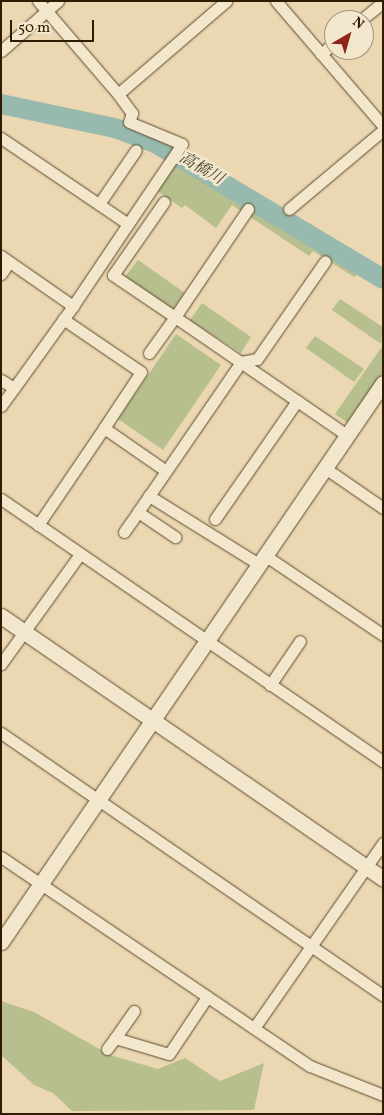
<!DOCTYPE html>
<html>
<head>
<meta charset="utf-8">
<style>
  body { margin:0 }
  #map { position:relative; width:384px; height:1115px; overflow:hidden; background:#ebd8b2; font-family:Vollkorn,"Noto Serif JP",serif }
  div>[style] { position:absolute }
  .green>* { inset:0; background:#b6bf8d }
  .river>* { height:20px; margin:-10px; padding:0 10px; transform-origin:10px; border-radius:10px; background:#98b9ae }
  .roads { filter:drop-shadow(0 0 1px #5d4a2c) drop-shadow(0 0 1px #5d4a2c) }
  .street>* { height:11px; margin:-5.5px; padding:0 5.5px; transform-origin:5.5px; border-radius:5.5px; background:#f2e6cd }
  .secondary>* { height:15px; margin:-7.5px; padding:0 7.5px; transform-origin:7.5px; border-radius:7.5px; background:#f2e6cd }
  span { translate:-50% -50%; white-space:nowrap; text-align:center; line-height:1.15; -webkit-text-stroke:5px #f2e6cd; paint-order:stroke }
  .water-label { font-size:16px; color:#4e4a34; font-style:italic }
  .frame { position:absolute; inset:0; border:2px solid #2e1b00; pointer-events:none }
  .north { position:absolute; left:324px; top:10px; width:50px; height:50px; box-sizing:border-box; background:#f2e6cd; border:1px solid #a4957b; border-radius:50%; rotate:38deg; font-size:14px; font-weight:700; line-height:20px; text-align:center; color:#2e1b00 }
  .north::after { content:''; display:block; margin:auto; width:18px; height:22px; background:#8f2418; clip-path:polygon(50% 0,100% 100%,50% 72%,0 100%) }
  .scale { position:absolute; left:10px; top:20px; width:84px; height:22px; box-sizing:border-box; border:2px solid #2e1b00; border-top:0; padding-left:6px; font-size:15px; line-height:18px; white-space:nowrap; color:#2e1b00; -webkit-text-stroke:4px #f2e6cd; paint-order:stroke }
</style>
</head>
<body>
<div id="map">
  <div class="green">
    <div style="clip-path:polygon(175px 162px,359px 273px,354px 277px,313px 251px,309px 256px,232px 205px,216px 228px,185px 205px,182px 208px,156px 190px)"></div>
    <div style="clip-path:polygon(138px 260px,185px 293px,173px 309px,124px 278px)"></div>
    <div style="clip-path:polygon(340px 299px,383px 327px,381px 344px,332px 310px)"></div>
    <div style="clip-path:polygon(202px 303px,251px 337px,241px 353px,190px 320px)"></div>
    <div style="clip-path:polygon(176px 334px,221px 365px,163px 450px,118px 419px)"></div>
    <div style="clip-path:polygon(315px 336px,364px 369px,354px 382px,306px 348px)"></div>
    <div style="clip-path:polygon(383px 345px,383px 372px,348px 423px,335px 414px)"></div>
    <div style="clip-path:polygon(1px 1001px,34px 1012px,110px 1055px,158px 1069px,185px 1058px,220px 1081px,264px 1063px,254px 1110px,72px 1111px,53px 1093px,34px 1085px,1px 1055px)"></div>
  </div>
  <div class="river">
    <div style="left:1px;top:104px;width:116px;rotate:11.9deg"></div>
    <div style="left:115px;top:128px;width:43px;rotate:20.6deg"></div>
    <div style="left:155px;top:143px;width:265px;rotate:30.8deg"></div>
  </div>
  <div class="roads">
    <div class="street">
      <div style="left:38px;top:1px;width:123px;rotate:49.3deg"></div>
      <div style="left:118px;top:94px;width:24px;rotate:54deg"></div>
      <div style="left:132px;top:113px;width:9px;rotate:108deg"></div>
      <div style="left:129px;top:122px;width:57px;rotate:22.5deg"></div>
      <div style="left:182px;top:144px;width:97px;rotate:124deg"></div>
      <div style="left:276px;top:1px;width:165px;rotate:49.4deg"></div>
      <div style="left:361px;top:20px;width:28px;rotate:-39deg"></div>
      <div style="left:1px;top:51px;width:76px;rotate:-41.3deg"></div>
      <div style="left:321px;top:54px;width:17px;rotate:-40deg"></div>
      <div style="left:118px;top:94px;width:143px;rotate:-40.7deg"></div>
      <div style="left:1px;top:138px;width:153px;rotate:34.1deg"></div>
      <div style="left:128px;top:224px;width:99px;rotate:123.9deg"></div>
      <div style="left:99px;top:204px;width:65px;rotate:-55.6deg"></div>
      <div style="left:248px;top:209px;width:130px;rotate:124.1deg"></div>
      <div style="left:175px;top:317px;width:209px;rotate:34.5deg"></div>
      <div style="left:289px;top:209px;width:123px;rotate:-40deg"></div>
      <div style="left:1px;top:256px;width:88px;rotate:34.8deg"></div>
      <div style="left:73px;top:306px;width:101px;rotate:125.7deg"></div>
      <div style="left:1px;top:274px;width:14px;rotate:-56deg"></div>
      <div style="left:63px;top:319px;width:94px;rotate:34.2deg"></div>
      <div style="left:141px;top:372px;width:67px;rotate:123.5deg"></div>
      <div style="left:104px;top:428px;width:75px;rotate:34.7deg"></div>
      <div style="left:149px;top:353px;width:44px;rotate:-54.2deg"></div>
      <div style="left:175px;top:317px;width:75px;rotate:-145.9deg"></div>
      <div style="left:113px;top:275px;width:89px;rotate:-55.1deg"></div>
      <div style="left:1px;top:380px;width:15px;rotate:32deg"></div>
      <div style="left:14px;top:388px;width:22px;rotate:126deg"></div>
      <div style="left:325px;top:468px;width:70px;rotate:34.6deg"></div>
      <div style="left:149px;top:496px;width:19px;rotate:125deg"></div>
      <div style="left:138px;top:512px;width:45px;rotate:34deg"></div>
      <div style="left:1px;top:499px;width:464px;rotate:34.5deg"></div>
      <div style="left:215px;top:519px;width:144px;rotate:-55.2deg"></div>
      <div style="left:38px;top:525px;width:117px;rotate:-55.8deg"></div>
      <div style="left:124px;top:532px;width:24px;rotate:-55deg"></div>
      <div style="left:266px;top:556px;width:141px;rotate:34deg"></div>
      <div style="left:260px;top:565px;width:131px;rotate:-148.1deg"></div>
      <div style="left:149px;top:496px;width:163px;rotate:-55.5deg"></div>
      <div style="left:241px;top:362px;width:16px;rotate:-11deg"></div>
      <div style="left:257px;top:359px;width:119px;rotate:-55.2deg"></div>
      <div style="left:1px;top:664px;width:135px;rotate:-54.3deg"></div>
      <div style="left:270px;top:685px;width:53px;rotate:-55.7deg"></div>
      <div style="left:1px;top:733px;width:464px;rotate:34.5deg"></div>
      <div style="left:1px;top:857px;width:373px;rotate:34.1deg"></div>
      <div style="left:310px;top:1066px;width:79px;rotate:21.7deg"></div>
      <div style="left:134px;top:1011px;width:33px;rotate:125deg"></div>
      <div style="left:115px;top:1038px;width:56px;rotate:16.5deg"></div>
      <div style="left:169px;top:1054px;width:69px;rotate:-56.3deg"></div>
      <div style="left:254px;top:1028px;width:226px;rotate:-55.1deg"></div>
      <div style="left:107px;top:1049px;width:14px;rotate:-54deg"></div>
    </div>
    <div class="secondary">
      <div style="left:1px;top:616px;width:464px;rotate:34.5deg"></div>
      <div style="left:1px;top:942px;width:677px;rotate:-55.65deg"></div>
    </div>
  </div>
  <div class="water-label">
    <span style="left:201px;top:169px;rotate:30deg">高橋川</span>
  </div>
  <div class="frame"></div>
  <div class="north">N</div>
  <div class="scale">50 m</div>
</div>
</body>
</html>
